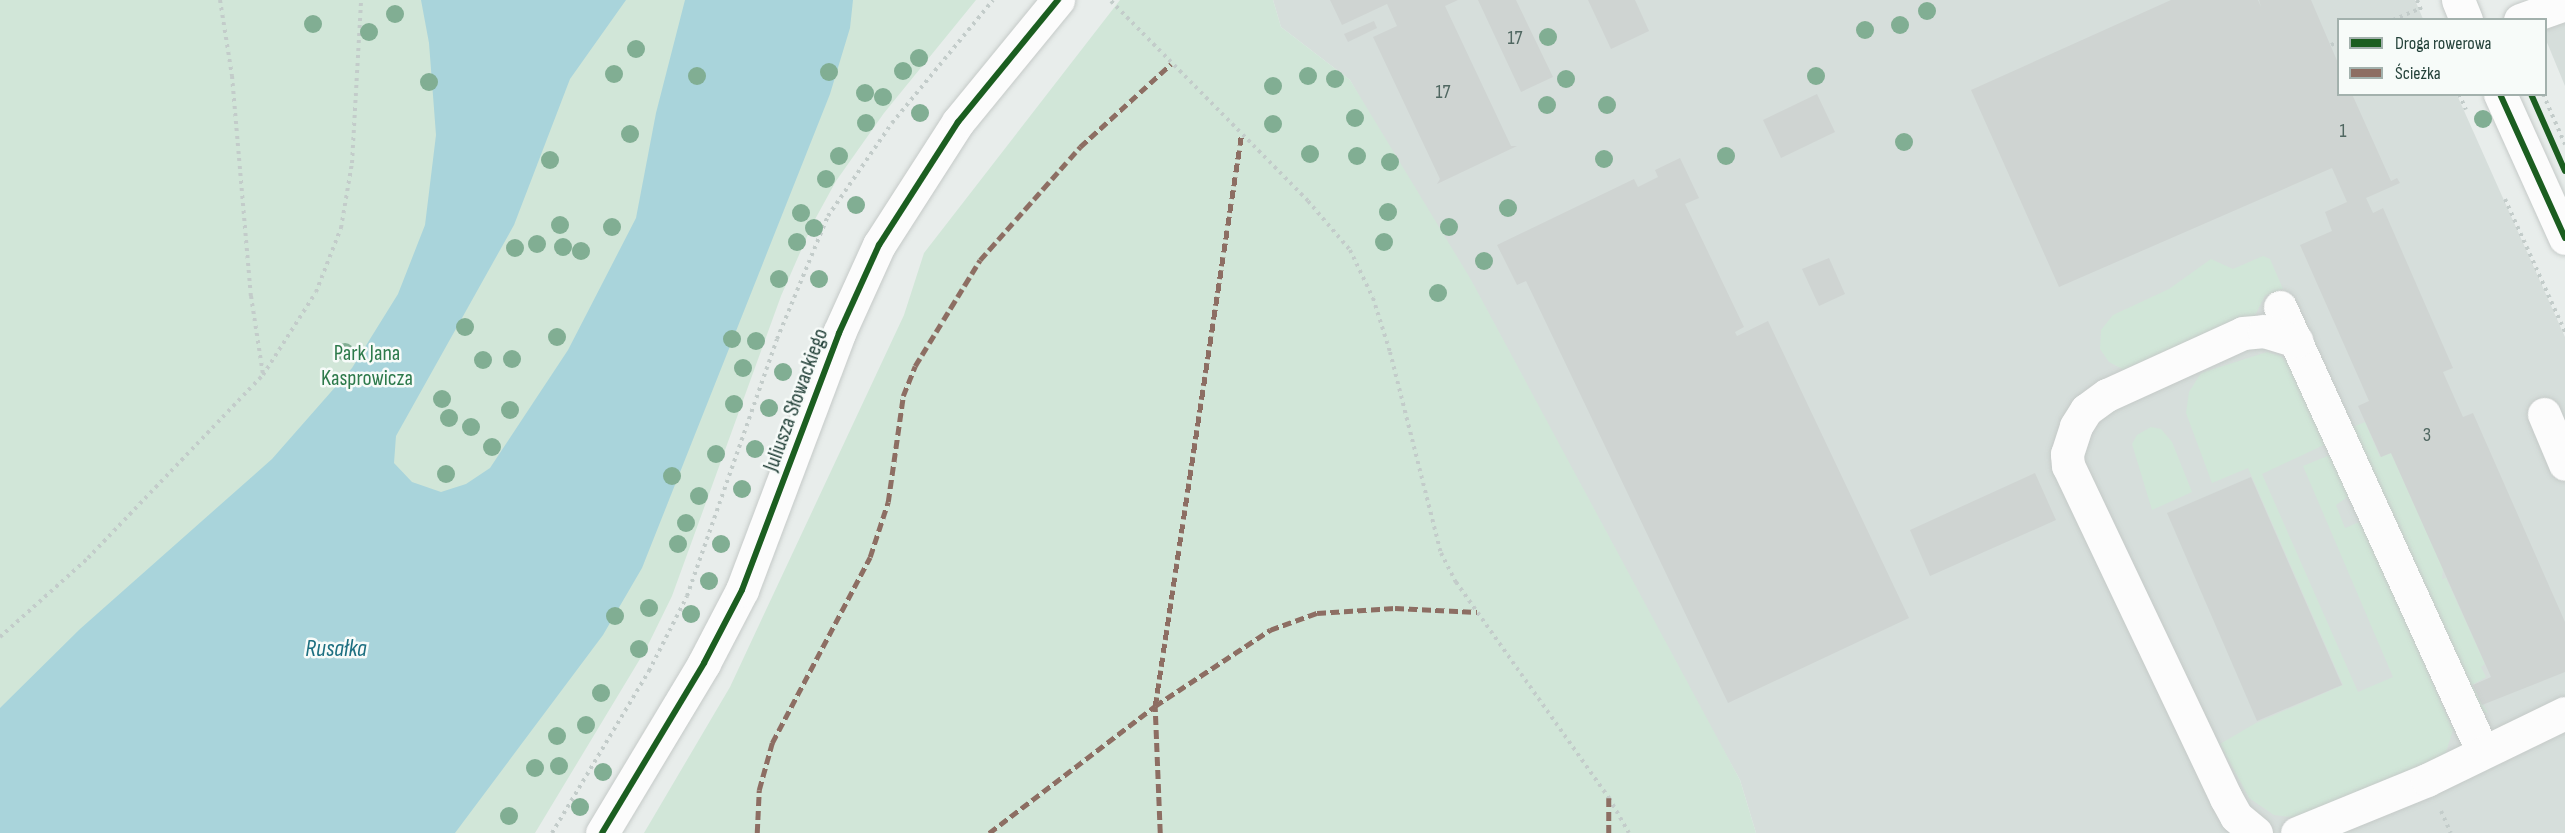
<!DOCTYPE html>
<html>
<head>
<meta charset="utf-8">
<style>
  body { margin:0 }
  #map { position:relative; width:2565px; height:833px; overflow:hidden; background:#e8edeb; font-family:"Sofia Sans Condensed",sans-serif }
  div>[style] { position:absolute }
  .built>* { inset:0; background:#d6dedb }
  .green>* { inset:0; background:#d1e6d8 }
  .water>* { inset:0; background:#a9d4db }
  .building>* { inset:0; background:#cfd4d2 }
  .path>* { height:4px; margin-top:-2px; transform-origin:0; background:repeating-linear-gradient(90deg,#c3ccca 0 3px,transparent 0 7.5px) }
  .roads { filter:drop-shadow(0 0 2px #c5cac8) drop-shadow(0 0 2px #c5cac8) }
  .minor>* { height:33px; margin:-16.5px; padding:0 16.5px; transform-origin:16.5px; border-radius:16.5px; background:#fcfcfc }
  .quiet>* { height:4.5px; margin-top:-2.25px; transform-origin:0; background:repeating-linear-gradient(90deg,#8d6e63 0 9px,transparent 0 13.5px) }
  .cycleway>* { height:6px; margin:-3px; padding:0 3px; transform-origin:3px; border-radius:3px; background:#1b5e20 }
  .trees>* { width:18px; height:18px; margin:-9px; border-radius:50%; background:#81ae93 }
  span { translate:-50% -50%; white-space:nowrap; text-align:center; line-height:1.15; -webkit-text-stroke:5px #f7fbf9; paint-order:stroke }
  .number-label { font-size:20px; color:#506761 }
  .number-label span { -webkit-text-stroke-width:0 }
  .park-label { font-size:22px; color:#2d7a4b }
  .street-label { font-size:22px; color:#24423a }
  .water-label { font-size:24px; color:#1c6f80; font-style:italic }
  .legend { position:absolute; left:2337px; top:18px; width:210px; height:78px; box-sizing:border-box; background:#f7fbf9; border:2px solid #a3b1ad; margin:0; padding:8px 10px; list-style:none; font-size:18px; color:#24423a }
  .legend li { display:flex; align-items:center; gap:12px; height:30px }
  .legend b { width:30px; border:2px solid #a3b1ad }
</style>
</head>
<body>
<div id="map">
  <div class="built">
    <div style="clip-path:polygon(1273px 0,2415px 0,2423px 19px,2338px 20px,2338px 94px,2457px 95px,2565px 337px,2565px 833px,1756px 833px,1740px 780px,1350px 80px,1281px 27px)"></div>
    <div style="clip-path:polygon(2565px 0,2565px 86px,2546px 40px,2546px 20px)"></div>
  </div>
  <div class="green">
    <div style="clip-path:polygon(0 0,976px 0,884px 113px,836px 181px,813px 223px,781px 296px,672px 596px,646px 649px,535px 833px,0 833px)"></div>
    <div style="clip-path:polygon(1120px 0,1273px 0,1281px 27px,1350px 80px,1470px 278px,1740px 780px,1756px 833px,644px 833px,730px 687px,904px 315px,924px 253px)"></div>
    <div style="clip-path:polygon(2263px 256px,2270px 259px,2283px 289px,2265px 296px,2253px 319px,2126px 371px,2109px 362px,2100px 349px,2101px 330px,2113px 315px,2169px 289px,2211px 259px,2233px 269px)"></div>
    <div style="clip-path:polygon(2267px 352px,2281px 356px,2292px 367px,2326px 444px,2262px 474px,2358px 692px,2393px 677px,2303px 466px,2330px 455px,2349px 496px,2336px 505px,2345px 528px,2362px 521px,2453px 730px,2445px 755px,2298px 818px,2274px 815px,2249px 798px,2220px 744px,2256px 723px,2343px 685px,2248px 468px,2212px 483px,2186px 413px,2189px 392px,2201px 373px)"></div>
    <div style="clip-path:polygon(2365px 422px,2380px 457px,2391px 453px,2443px 569px,2442px 579px,2446px 578px,2485px 664px,2481px 667px,2486px 677px,2472px 685px,2488px 713px,2480px 710px,2353px 427px)"></div>
    <div style="clip-path:polygon(2151px 427px,2161px 429px,2172px 442px,2192px 492px,2152px 510px,2132px 444px,2137px 435px)"></div>
  </div>
  <div class="water">
    <div style="clip-path:polygon(421px 0,626px 0,570px 79px,514px 225px,396px 436px,394px 463px,412px 482px,441px 492px,466px 484px,490px 468px,568px 350px,636px 218px,656px 113px,685px 0,853px 0,850px 28px,830px 94px,642px 568px,603px 635px,455px 833px,0 833px,0 708px,80px 629px,272px 459px,352px 368px,398px 294px,425px 225px,436px 135px,429px 43px)"></div>
  </div>
  <div class="building">
    <div style="clip-path:polygon(1330px 0,1458px 0,1445px 6px,1511px 146px,1517px 146px,1437px 184px,1440px 179px,1373px 37px,1397px 26px,1387px 4px,1342px 25px)"></div>
    <div style="clip-path:polygon(1478px 0,1516px 0,1553px 77px,1521px 92px)"></div>
    <div style="clip-path:polygon(1588px 0,1635px 0,1649px 31px,1611px 49px)"></div>
    <div style="clip-path:polygon(2171px 0,2258px 0,2261px 7px,2259px 0,2311px 0,2338px 63px,2338px 94px,2352px 94px,2391px 181px,2397px 178px,2400px 183px,2366px 198px,2373px 213px,2383px 208px,2453px 368px,2443px 372px,2463px 417px,2473px 413px,2565px 622px,2565px 672px,2482px 705px,2473px 685px,2491px 677px,2391px 453px,2381px 457px,2358px 406px,2369px 401px,2300px 245px,2332px 231px,2325px 212px,2347px 202px,2332px 168px,2059px 287px,1971px 90px)"></div>
    <div style="clip-path:polygon(1374px 21px,1377px 28px,1348px 42px,1344px 34px)"></div>
    <div style="clip-path:polygon(1817px 94px,1835px 132px,1781px 158px,1763px 120px)"></div>
    <div style="clip-path:polygon(1680px 158px,1699px 198px,1685px 204px,1744px 327px,1735px 332px,1737px 336px,1768px 321px,1909px 618px,1728px 703px,1526px 281px,1517px 285px,1497px 245px,1634px 179px,1638px 187px,1658px 177px,1655px 170px)"></div>
    <div style="clip-path:polygon(1829px 258px,1845px 294px,1819px 306px,1802px 269px)"></div>
    <div style="clip-path:polygon(2035px 473px,2056px 520px,1930px 576px,1910px 530px)"></div>
    <div style="clip-path:polygon(2251px 477px,2342px 685px,2257px 721px,2167px 513px)"></div>
  </div>
  <div class="path">
    <div style="left:220px;top:0;width:77px;rotate:81deg"></div>
    <div style="left:232px;top:76px;width:221px;rotate:85.1deg"></div>
    <div style="left:251px;top:296px;width:79px;rotate:81.3deg"></div>
    <div style="left:2417px;top:0;width:11px;rotate:68deg"></div>
    <div style="left:1111px;top:1px;width:281px;rotate:45.4deg"></div>
    <div style="left:1308px;top:201px;width:65px;rotate:49.4deg"></div>
    <div style="left:1350px;top:250px;width:53px;rotate:64.4deg"></div>
    <div style="left:1373px;top:298px;width:57px;rotate:72.5deg"></div>
    <div style="left:1390px;top:352px;width:207px;rotate:75.8deg"></div>
    <div style="left:1441px;top:553px;width:33px;rotate:63deg"></div>
    <div style="left:1456px;top:582px;width:265px;rotate:54.7deg"></div>
    <div style="left:1609px;top:798px;width:40px;rotate:60.3deg"></div>
    <div style="left:2393px;top:20px;width:30px;rotate:-23deg"></div>
    <div style="left:2331px;top:45px;width:8px;rotate:-23deg"></div>
    <div style="left:2459px;top:94px;width:17px;rotate:66deg"></div>
    <div style="left:2543px;top:94px;width:55px;rotate:66.3deg"></div>
    <div style="left:2505px;top:199px;width:146px;rotate:65.7deg"></div>
    <div style="left:0;top:637px;width:118px;rotate:-41.9deg"></div>
    <div style="left:88px;top:558px;width:253px;rotate:-46.3deg"></div>
    <div style="left:263px;top:375px;width:98px;rotate:-57.4deg"></div>
    <div style="left:316px;top:292px;width:69px;rotate:-68.7deg"></div>
    <div style="left:341px;top:228px;width:66px;rotate:-80.4deg"></div>
    <div style="left:352px;top:163px;width:163px;rotate:-86.8deg"></div>
    <div style="left:2441px;top:811px;width:24px;rotate:66deg"></div>
    <div style="left:552px;top:833px;width:189px;rotate:-59.1deg"></div>
    <div style="left:649px;top:671px;width:84px;rotate:-63.1deg"></div>
    <div style="left:687px;top:596px;width:272px;rotate:-70.7deg"></div>
    <div style="left:777px;top:339px;width:133px;rotate:-67.5deg"></div>
    <div style="left:828px;top:216px;width:113px;rotate:-55.5deg"></div>
    <div style="left:892px;top:123px;width:159px;rotate:-50.6deg"></div>
  </div>
  <div class="roads">
    <div class="minor">
      <div style="left:2458px;top:0;width:22px;rotate:68deg"></div>
      <div style="left:2520px;top:20px;width:48px;rotate:-19.6deg"></div>
      <div style="left:2500px;top:94px;width:158px;rotate:65.7deg"></div>
      <div style="left:2280px;top:307px;width:489px;rotate:65.5deg"></div>
      <div style="left:2544px;top:414px;width:54px;rotate:67.2deg"></div>
      <div style="left:602px;top:833px;width:198px;rotate:-59deg"></div>
      <div style="left:704px;top:663px;width:82px;rotate:-62.5deg"></div>
      <div style="left:742px;top:590px;width:275px;rotate:-69.3deg"></div>
      <div style="left:839px;top:333px;width:97px;rotate:-65.6deg"></div>
      <div style="left:879px;top:245px;width:146px;rotate:-57.3deg"></div>
      <div style="left:958px;top:122px;width:158px;rotate:-50.7deg"></div>
      <div style="left:2256px;top:833px;width:26px;rotate:-140deg"></div>
      <div style="left:2236px;top:816px;width:21px;rotate:-119deg"></div>
      <div style="left:2226px;top:798px;width:368px;rotate:-115.4deg"></div>
      <div style="left:2068px;top:466px;width:12px;rotate:-95deg"></div>
      <div style="left:2067px;top:454px;width:29px;rotate:-72deg"></div>
      <div style="left:2076px;top:426px;width:19px;rotate:-58deg"></div>
      <div style="left:2086px;top:410px;width:26px;rotate:-36deg"></div>
      <div style="left:2107px;top:395px;width:149px;rotate:-24.5deg"></div>
      <div style="left:2243px;top:333px;width:21px;rotate:-5deg"></div>
      <div style="left:2264px;top:331px;width:34px;rotate:17deg"></div>
      <div style="left:2297px;top:833px;width:140px;rotate:-22.2deg"></div>
      <div style="left:2427px;top:780px;width:153px;rotate:-25.9deg"></div>
    </div>
  </div>
  <div class="quiet">
    <div style="left:1609px;top:798px;width:35px;rotate:90deg"></div>
    <div style="left:757px;top:833px;width:43px;rotate:-87.3deg"></div>
    <div style="left:759px;top:790px;width:49px;rotate:-74.5deg"></div>
    <div style="left:772px;top:743px;width:210px;rotate:-62.2deg"></div>
    <div style="left:870px;top:557px;width:58px;rotate:-71.9deg"></div>
    <div style="left:888px;top:502px;width:107px;rotate:-81.9deg"></div>
    <div style="left:903px;top:396px;width:32px;rotate:-68deg"></div>
    <div style="left:915px;top:366px;width:124px;rotate:-58.5deg"></div>
    <div style="left:980px;top:260px;width:151px;rotate:-48.5deg"></div>
    <div style="left:1080px;top:147px;width:123px;rotate:-42.4deg"></div>
    <div style="left:989px;top:833px;width:209px;rotate:-37.4deg"></div>
    <div style="left:1155px;top:706px;width:138px;rotate:-33.5deg"></div>
    <div style="left:1270px;top:630px;width:50px;rotate:-19.9deg"></div>
    <div style="left:1317px;top:613px;width:78px;rotate:-3.7deg"></div>
    <div style="left:1395px;top:608px;width:82px;rotate:2.8deg"></div>
    <div style="left:1160px;top:833px;width:127px;rotate:-92.3deg"></div>
    <div style="left:1155px;top:706px;width:575px;rotate:-81.41deg"></div>
  </div>
  <div class="cycleway">
    <div style="left:2500px;top:94px;width:158px;rotate:65.7deg"></div>
    <div style="left:2531px;top:94px;width:84px;rotate:66.2deg"></div>
    <div style="left:602px;top:833px;width:198px;rotate:-59deg"></div>
    <div style="left:704px;top:663px;width:82px;rotate:-62.5deg"></div>
    <div style="left:742px;top:590px;width:275px;rotate:-69.3deg"></div>
    <div style="left:839px;top:333px;width:97px;rotate:-65.6deg"></div>
    <div style="left:879px;top:245px;width:146px;rotate:-57.3deg"></div>
    <div style="left:958px;top:122px;width:158px;rotate:-50.7deg"></div>
  </div>
  <div class="trees">
    <div style="left:1927px;top:11px"></div>
    <div style="left:395px;top:14px"></div>
    <div style="left:313px;top:24px"></div>
    <div style="left:1900px;top:25px"></div>
    <div style="left:1865px;top:30px"></div>
    <div style="left:369px;top:32px"></div>
    <div style="left:1548px;top:37px"></div>
    <div style="left:636px;top:49px"></div>
    <div style="left:919px;top:58px"></div>
    <div style="left:903px;top:71px"></div>
    <div style="left:829px;top:72px"></div>
    <div style="left:614px;top:74px"></div>
    <div style="left:697px;top:76px"></div>
    <div style="left:1308px;top:76px"></div>
    <div style="left:1816px;top:76px"></div>
    <div style="left:1335px;top:79px"></div>
    <div style="left:1566px;top:79px"></div>
    <div style="left:429px;top:82px"></div>
    <div style="left:1273px;top:86px"></div>
    <div style="left:865px;top:93px"></div>
    <div style="left:883px;top:97px"></div>
    <div style="left:1547px;top:105px"></div>
    <div style="left:1607px;top:105px"></div>
    <div style="left:920px;top:113px"></div>
    <div style="left:1355px;top:118px"></div>
    <div style="left:2483px;top:119px"></div>
    <div style="left:866px;top:123px"></div>
    <div style="left:1273px;top:124px"></div>
    <div style="left:630px;top:134px"></div>
    <div style="left:1904px;top:142px"></div>
    <div style="left:1310px;top:154px"></div>
    <div style="left:839px;top:156px"></div>
    <div style="left:1357px;top:156px"></div>
    <div style="left:1726px;top:156px"></div>
    <div style="left:1604px;top:159px"></div>
    <div style="left:550px;top:160px"></div>
    <div style="left:1390px;top:162px"></div>
    <div style="left:826px;top:179px"></div>
    <div style="left:856px;top:205px"></div>
    <div style="left:1508px;top:208px"></div>
    <div style="left:1388px;top:212px"></div>
    <div style="left:801px;top:213px"></div>
    <div style="left:560px;top:225px"></div>
    <div style="left:612px;top:227px"></div>
    <div style="left:1449px;top:227px"></div>
    <div style="left:814px;top:228px"></div>
    <div style="left:797px;top:242px"></div>
    <div style="left:1384px;top:242px"></div>
    <div style="left:537px;top:244px"></div>
    <div style="left:563px;top:247px"></div>
    <div style="left:515px;top:248px"></div>
    <div style="left:581px;top:251px"></div>
    <div style="left:1484px;top:261px"></div>
    <div style="left:779px;top:279px"></div>
    <div style="left:819px;top:279px"></div>
    <div style="left:1438px;top:293px"></div>
    <div style="left:465px;top:327px"></div>
    <div style="left:557px;top:337px"></div>
    <div style="left:732px;top:339px"></div>
    <div style="left:756px;top:341px"></div>
    <div style="left:345px;top:352px"></div>
    <div style="left:512px;top:359px"></div>
    <div style="left:483px;top:360px"></div>
    <div style="left:743px;top:368px"></div>
    <div style="left:783px;top:372px"></div>
    <div style="left:442px;top:399px"></div>
    <div style="left:734px;top:404px"></div>
    <div style="left:769px;top:408px"></div>
    <div style="left:510px;top:410px"></div>
    <div style="left:449px;top:418px"></div>
    <div style="left:471px;top:427px"></div>
    <div style="left:492px;top:447px"></div>
    <div style="left:755px;top:449px"></div>
    <div style="left:716px;top:454px"></div>
    <div style="left:446px;top:474px"></div>
    <div style="left:672px;top:476px"></div>
    <div style="left:742px;top:489px"></div>
    <div style="left:699px;top:496px"></div>
    <div style="left:686px;top:523px"></div>
    <div style="left:678px;top:544px"></div>
    <div style="left:721px;top:544px"></div>
    <div style="left:709px;top:581px"></div>
    <div style="left:649px;top:608px"></div>
    <div style="left:691px;top:614px"></div>
    <div style="left:615px;top:616px"></div>
    <div style="left:639px;top:649px"></div>
    <div style="left:601px;top:693px"></div>
    <div style="left:586px;top:725px"></div>
    <div style="left:557px;top:736px"></div>
    <div style="left:559px;top:766px"></div>
    <div style="left:535px;top:768px"></div>
    <div style="left:603px;top:772px"></div>
    <div style="left:580px;top:807px"></div>
    <div style="left:509px;top:816px"></div>
  </div>
  <div class="number-label">
    <span style="left:1515px;top:38px">17</span>
    <span style="left:1443px;top:92px">17</span>
    <span style="left:2343px;top:131px">1</span>
    <span style="left:2427px;top:435px">3</span>
  </div>
  <div class="park-label">
    <span style="left:367px;top:366px">Park Jana<br>Kasprowicza</span>
  </div>
  <div class="street-label">
    <span style="left:796px;top:400px;rotate:-70deg">Juliusza Słowackiego</span>
  </div>
  <div class="water-label">
    <span style="left:336px;top:649px">Rusałka</span>
  </div>
  <ul class="legend">
  <li><b style="height:8px;background:#1b5e20"></b>Droga rowerowa</li>
  <li><b style="height:8px;background:#8d6e63"></b>Ścieżka</li>
  </ul>
</div>
</body>
</html>
